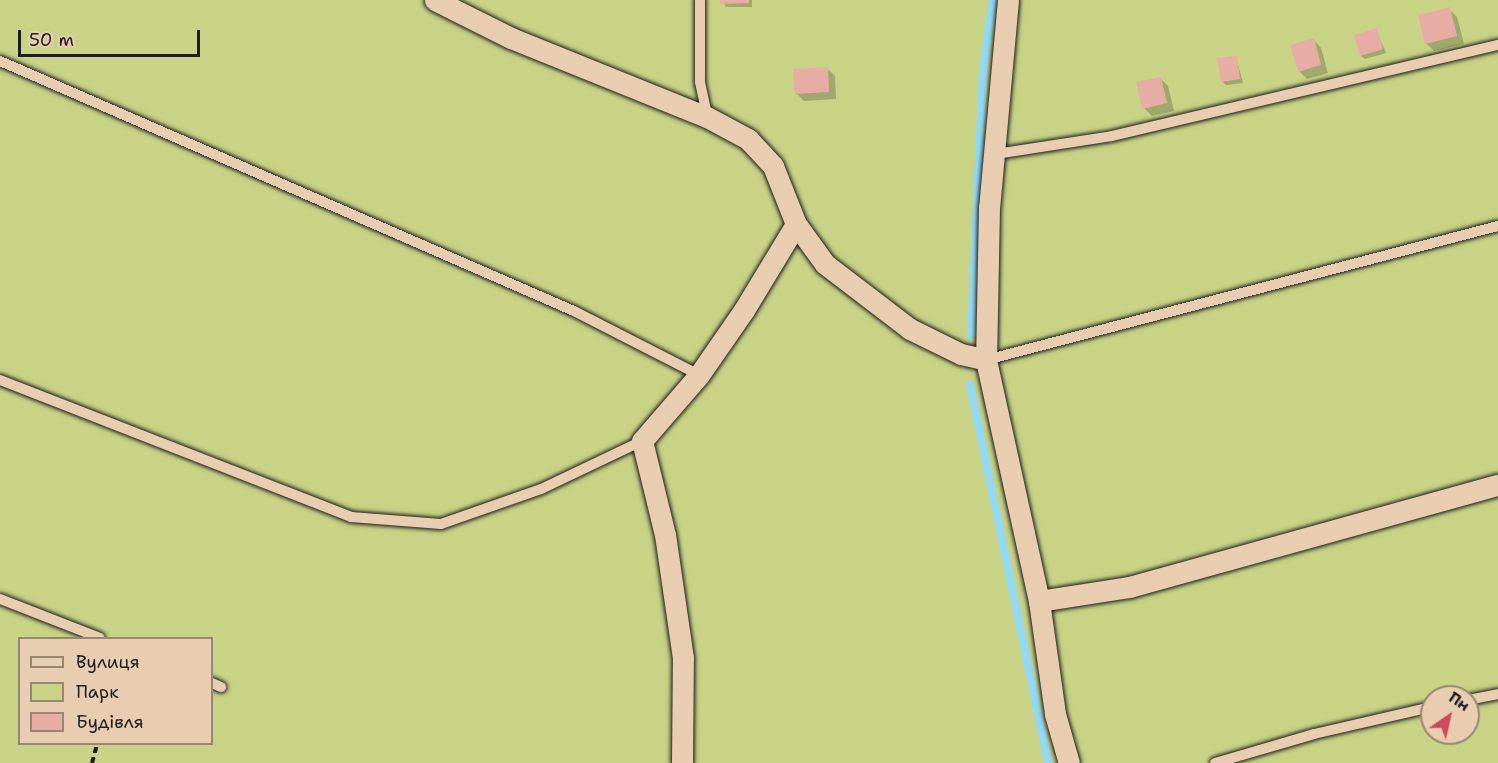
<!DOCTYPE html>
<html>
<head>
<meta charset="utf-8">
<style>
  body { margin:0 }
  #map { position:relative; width:1498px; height:763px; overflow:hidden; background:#e9c7ae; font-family:"Shantell Sans",sans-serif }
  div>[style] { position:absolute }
  .green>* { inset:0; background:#c8d386 }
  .shadow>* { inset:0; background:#0003 }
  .stream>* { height:8px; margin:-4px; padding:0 4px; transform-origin:4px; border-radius:4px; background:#92daf3 }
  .building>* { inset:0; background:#e7ada5 }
  .path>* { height:4px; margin-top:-2px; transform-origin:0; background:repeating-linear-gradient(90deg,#1c1c1c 0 6px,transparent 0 10.5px) }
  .roads { filter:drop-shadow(0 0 2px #1c1c1c) drop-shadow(0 0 2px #1c1c1c) }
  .lane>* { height:10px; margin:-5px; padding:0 5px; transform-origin:5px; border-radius:5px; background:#e9cdb0 }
  .street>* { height:21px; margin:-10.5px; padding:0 10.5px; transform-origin:10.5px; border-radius:10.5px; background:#e9cdb0 }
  span { translate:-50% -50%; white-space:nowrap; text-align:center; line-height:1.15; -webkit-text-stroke:6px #e9cdb0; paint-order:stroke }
  .legend { position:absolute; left:18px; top:637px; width:195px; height:108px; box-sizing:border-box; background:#e9cdb0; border:2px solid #978675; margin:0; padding:8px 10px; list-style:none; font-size:18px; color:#1c1c1c }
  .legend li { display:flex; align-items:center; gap:12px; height:30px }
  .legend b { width:30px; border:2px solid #978675 }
  .north { position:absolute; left:1420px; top:685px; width:60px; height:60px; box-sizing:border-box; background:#e9cdb0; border:2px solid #978675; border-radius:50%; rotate:34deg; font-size:16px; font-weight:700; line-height:24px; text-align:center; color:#1c1c1c }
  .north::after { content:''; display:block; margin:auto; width:21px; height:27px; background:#d1495b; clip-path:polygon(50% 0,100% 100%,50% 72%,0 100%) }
  .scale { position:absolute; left:18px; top:30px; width:182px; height:27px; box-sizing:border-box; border:3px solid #1c1c1c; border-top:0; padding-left:8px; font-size:18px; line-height:21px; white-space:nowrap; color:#1c1c1c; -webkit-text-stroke:4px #e9cdb0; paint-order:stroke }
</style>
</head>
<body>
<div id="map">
  <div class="green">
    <div style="clip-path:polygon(evenodd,0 0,1498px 0,1498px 763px,0 763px,0 0,20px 638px,212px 638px,212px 744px,20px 744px,20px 638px,0 0,1432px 697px,1468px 697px,1468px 733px,1432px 733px,1432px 697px)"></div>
  </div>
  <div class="shadow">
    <div style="clip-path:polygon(722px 0,752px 0,752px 7px,726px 7px)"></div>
    <div style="clip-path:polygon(1449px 9px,1457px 17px,1464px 44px,1434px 51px,1426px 43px)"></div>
    <div style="clip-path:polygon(1376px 30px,1386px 53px,1365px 59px,1361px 56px)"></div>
    <div style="clip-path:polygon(1314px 40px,1321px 48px,1328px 73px,1307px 79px,1299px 71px)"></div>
    <div style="clip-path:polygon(1236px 57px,1243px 83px,1226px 85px,1222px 81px)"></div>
    <div style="clip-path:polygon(827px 68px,835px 76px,836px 99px,804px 101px,796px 93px)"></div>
    <div style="clip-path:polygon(1160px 78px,1168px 86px,1174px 111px,1152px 116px,1144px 108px)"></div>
  </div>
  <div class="stream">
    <div style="left:971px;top:335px;width:265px;rotate:-87.4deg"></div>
    <div style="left:983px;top:70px;width:71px;rotate:-81.9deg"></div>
    <div style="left:970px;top:385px;width:386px;rotate:78.3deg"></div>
  </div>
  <div class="building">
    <div style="clip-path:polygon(720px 0,749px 0,749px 3px,720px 4px)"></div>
    <div style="clip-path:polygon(1450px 7px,1457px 36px,1425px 44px,1418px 15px)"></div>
    <div style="clip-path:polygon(1377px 28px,1383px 49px,1360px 56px,1354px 35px)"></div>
    <div style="clip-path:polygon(1314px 38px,1321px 65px,1298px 72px,1290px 45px)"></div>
    <div style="clip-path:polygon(1237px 56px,1240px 79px,1221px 82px,1217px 58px)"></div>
    <div style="clip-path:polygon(828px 67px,829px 92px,795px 94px,793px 69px)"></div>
    <div style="clip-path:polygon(1161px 77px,1167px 103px,1142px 109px,1136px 82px)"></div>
  </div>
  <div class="path">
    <div style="left:92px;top:763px;width:20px;rotate:-75deg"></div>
  </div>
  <div class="roads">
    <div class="lane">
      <div style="left:700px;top:0;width:82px;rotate:90deg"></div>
      <div style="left:700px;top:82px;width:35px;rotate:78deg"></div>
      <div style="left:0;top:61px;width:626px;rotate:23.54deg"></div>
      <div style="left:574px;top:311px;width:140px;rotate:27.1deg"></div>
      <div style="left:996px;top:154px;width:117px;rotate:-8.8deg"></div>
      <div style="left:1112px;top:136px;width:397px;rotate:-13.3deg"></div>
      <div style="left:986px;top:360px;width:529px;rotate:-14.67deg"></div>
      <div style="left:0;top:380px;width:377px;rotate:21.3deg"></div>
      <div style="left:351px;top:517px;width:90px;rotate:4.4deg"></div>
      <div style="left:441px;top:524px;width:106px;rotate:-19.3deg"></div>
      <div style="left:541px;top:489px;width:112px;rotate:-25.4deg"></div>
      <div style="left:0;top:599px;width:107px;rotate:21.3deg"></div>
      <div style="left:212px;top:683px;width:10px;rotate:24deg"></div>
      <div style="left:1468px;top:700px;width:31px;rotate:-11deg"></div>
      <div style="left:1215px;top:763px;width:103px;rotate:-16.3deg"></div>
      <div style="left:1314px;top:734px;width:121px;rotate:-12.9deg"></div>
    </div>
    <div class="street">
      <div style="left:435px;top:0;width:85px;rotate:26.6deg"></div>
      <div style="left:511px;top:38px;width:211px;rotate:22deg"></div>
      <div style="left:707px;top:117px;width:47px;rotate:28.2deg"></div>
      <div style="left:748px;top:139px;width:37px;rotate:47deg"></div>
      <div style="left:773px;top:166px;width:62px;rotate:68.4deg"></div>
      <div style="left:796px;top:224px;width:49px;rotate:54.1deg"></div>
      <div style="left:825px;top:264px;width:107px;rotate:37.4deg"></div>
      <div style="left:910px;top:329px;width:57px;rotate:26.1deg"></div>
      <div style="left:961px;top:354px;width:26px;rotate:13deg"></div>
      <div style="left:1008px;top:0;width:208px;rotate:95.2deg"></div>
      <div style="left:989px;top:207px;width:153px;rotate:91.1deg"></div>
      <div style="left:986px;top:360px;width:247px;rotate:77.6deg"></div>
      <div style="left:1039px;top:601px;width:114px;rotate:81.9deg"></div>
      <div style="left:1055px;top:714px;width:51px;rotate:74.1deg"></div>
      <div style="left:1039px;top:601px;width:91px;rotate:-8.8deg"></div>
      <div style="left:1129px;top:587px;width:383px;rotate:-15.5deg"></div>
      <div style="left:682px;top:763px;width:105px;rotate:-89.5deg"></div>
      <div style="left:683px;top:658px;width:124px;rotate:-98.3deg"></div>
      <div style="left:665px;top:535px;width:97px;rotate:-103.7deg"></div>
      <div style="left:642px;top:441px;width:87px;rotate:-49.2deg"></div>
      <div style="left:699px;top:375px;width:79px;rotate:-55.3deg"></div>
      <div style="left:744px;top:310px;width:100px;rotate:-58.8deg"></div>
    </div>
  </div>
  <ul class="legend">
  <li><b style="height:8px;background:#e9cdb0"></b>Вулиця</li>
  <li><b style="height:16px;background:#c8d386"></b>Парк</li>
  <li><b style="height:16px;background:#e7ada5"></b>Будівля</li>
  </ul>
  <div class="north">Пн</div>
  <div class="scale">50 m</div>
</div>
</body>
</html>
